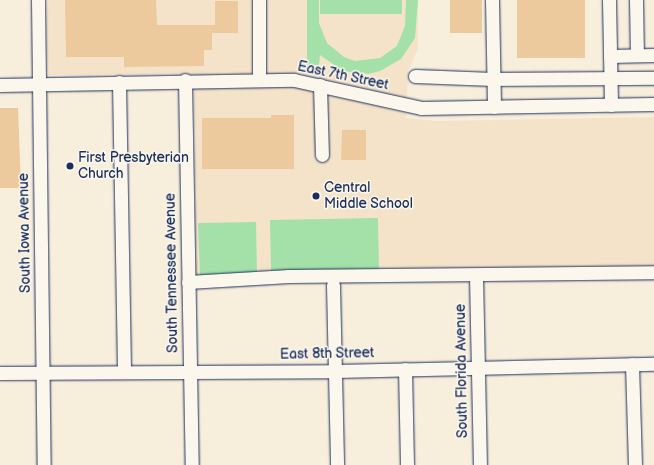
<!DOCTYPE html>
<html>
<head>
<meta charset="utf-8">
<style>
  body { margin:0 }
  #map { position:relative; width:654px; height:465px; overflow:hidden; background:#f8eedc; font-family:"Balsamiq Sans",sans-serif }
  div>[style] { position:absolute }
  .built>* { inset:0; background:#f5e3c9 }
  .green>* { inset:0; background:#a3e1a9 }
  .building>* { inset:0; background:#edca9e }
  .roads { filter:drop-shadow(0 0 1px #1b2f5e) drop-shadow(0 0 1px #1b2f5e) }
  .minor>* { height:13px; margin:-6.5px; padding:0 6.5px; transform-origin:6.5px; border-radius:6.5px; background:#fbf7ec }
  .dots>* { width:11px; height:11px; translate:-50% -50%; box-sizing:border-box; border:2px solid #fbf7ec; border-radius:50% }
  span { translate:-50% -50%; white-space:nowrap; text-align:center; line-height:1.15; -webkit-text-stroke:3px #fbf7ec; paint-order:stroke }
  .street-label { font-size:14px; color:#1b2f5e }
  .poi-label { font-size:14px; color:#1b2f5e }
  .left { translate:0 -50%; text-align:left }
</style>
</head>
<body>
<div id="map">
  <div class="built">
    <div style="clip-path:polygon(47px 0,418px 0,418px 49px,408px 71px,406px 118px,438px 121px,654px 117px,654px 268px,196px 279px,194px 74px,48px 75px)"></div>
  </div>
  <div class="green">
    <div style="clip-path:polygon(307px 0,319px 0,319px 23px,327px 43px,344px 57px,355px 61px,380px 58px,397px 46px,405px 26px,406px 0,418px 0,415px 38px,401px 59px,380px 71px,368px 74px,343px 71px,320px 55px,319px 65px,307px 65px)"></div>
    <div style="clip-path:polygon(320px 0,402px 0,402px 14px,320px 14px)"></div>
    <div style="clip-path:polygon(378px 218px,379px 271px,271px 273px,270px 220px)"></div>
    <div style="clip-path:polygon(256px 222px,257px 275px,200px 276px,198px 223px)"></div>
  </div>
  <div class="building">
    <div style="clip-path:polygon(65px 0,156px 0,157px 25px,215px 25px,215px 1px,238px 1px,238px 33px,212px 33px,212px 50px,204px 50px,204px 66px,124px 67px,124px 57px,66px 57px)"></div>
    <div style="clip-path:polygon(450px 0,482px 0,482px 33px,450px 33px)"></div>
    <div style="clip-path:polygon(517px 0,585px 0,585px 58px,517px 58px)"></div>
    <div style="clip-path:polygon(0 108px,18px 108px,21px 188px,0 188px)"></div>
    <div style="clip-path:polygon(271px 115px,294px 115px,294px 169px,202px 169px,202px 118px,271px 118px)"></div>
    <div style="clip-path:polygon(342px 130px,366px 130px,366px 160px,341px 160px)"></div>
  </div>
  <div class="roads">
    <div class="minor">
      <div style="left:38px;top:0;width:465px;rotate:89.3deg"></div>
      <div style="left:492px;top:0;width:107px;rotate:88.9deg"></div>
      <div style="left:609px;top:0;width:105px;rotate:88.9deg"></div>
      <div style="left:636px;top:0;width:55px;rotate:89deg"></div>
      <div style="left:610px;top:56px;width:44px;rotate:-1.3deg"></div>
      <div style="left:415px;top:76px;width:78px;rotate:2.2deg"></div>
      <div style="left:493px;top:79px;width:161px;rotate:-0.4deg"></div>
      <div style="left:185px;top:80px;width:385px;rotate:89deg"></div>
      <div style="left:259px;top:80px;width:80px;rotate:-90deg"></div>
      <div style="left:119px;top:82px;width:290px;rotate:89deg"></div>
      <div style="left:0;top:85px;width:294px;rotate:-1deg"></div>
      <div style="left:294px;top:80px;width:130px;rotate:12.4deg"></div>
      <div style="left:421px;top:108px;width:233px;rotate:-1deg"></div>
      <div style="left:320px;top:85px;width:70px;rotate:88.4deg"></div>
      <div style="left:476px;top:276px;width:189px;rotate:88.8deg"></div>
      <div style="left:188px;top:282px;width:101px;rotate:-3.4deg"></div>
      <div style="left:289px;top:276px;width:365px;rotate:-0.6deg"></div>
      <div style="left:333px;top:285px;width:180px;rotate:88.7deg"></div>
      <div style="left:632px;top:364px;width:101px;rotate:88.3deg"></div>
      <div style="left:405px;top:369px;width:96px;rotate:88.8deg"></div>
      <div style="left:0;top:373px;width:335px;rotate:-0.3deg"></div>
      <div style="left:335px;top:371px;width:319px;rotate:-1.3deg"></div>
    </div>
  </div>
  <div class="dots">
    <div style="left:70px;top:166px;background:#1b2f5e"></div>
    <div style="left:316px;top:196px;background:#1b2f5e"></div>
  </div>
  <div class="street-label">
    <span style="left:343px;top:76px;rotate:12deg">East 7th Street</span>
    <span style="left:25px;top:233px;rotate:-91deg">South Iowa Avenue</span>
    <span style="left:172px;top:273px;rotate:-91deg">South Tennessee Avenue</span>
    <span style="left:327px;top:354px;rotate:-1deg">East 8th Street</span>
    <span style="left:462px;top:371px;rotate:-91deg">South Florida Avenue</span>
  </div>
  <div class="poi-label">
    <span class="left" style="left:78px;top:166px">First Presbyterian<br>Church</span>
    <span class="left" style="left:324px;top:196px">Central<br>Middle School</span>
  </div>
</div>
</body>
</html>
